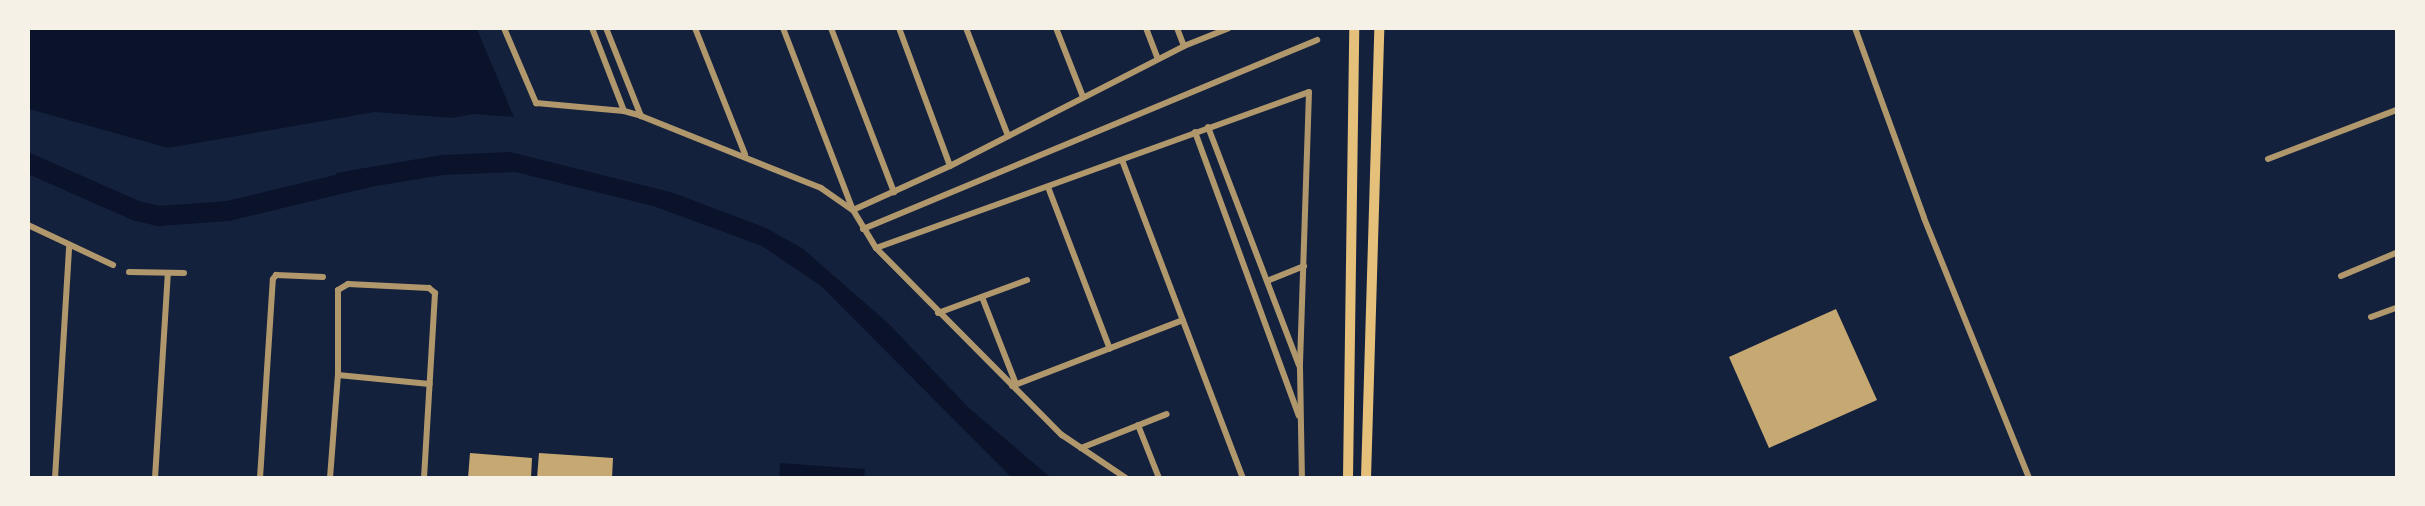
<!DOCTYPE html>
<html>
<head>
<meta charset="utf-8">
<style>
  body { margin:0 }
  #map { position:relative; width:2425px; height:506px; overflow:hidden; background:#14213d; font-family:"Golos Text",sans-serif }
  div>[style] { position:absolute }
  .water>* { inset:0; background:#0b132b }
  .river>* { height:20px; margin:-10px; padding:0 10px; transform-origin:10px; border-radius:10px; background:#0b132b }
  .building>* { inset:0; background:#c6a872 }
  .minor>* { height:6px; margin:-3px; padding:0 3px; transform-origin:3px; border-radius:3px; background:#b1986c }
  .motorway>* { height:10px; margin:-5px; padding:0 5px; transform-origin:5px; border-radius:5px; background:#e5c07b }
  span { translate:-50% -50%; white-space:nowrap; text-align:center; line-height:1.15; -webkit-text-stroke:4.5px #f6f1e7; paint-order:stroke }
  .frame { position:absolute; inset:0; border:30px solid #f6f1e7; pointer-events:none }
</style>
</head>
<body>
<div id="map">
  <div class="water">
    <div style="clip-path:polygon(28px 29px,477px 29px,514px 117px,474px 114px,452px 118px,375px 112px,168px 148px,29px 109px)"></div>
    <div style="clip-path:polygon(510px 152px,674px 193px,766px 228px,802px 248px,888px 323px,969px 408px,1050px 477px,1011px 477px,821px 286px,762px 246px,653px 206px,515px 172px,443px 175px,346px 191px,336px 173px,441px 155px)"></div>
    <div style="clip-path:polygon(780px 463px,865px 469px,864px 477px,779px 477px)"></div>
  </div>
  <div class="river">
    <div style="left:28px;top:163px;width:119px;rotate:23.8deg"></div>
    <div style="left:137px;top:211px;width:23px;rotate:13deg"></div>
    <div style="left:159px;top:216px;width:69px;rotate:-4.1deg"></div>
    <div style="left:228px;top:211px;width:141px;rotate:-13.5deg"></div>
  </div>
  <div class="building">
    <div style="clip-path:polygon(1836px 309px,1877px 400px,1769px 448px,1729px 357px)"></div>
    <div style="clip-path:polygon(470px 453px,532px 458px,531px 478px,468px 478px)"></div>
    <div style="clip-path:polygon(539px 453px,613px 458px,612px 478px,537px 478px)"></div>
  </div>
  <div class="minor">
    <div style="left:504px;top:28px;width:82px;rotate:66.9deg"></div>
    <div style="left:536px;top:103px;width:88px;rotate:5.2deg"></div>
    <div style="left:624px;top:111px;width:18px;rotate:16deg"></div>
    <div style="left:641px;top:116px;width:194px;rotate:21.8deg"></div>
    <div style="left:821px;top:188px;width:39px;rotate:35deg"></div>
    <div style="left:592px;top:28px;width:89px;rotate:68.9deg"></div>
    <div style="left:606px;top:28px;width:95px;rotate:68.3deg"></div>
    <div style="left:695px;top:28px;width:136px;rotate:68.4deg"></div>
    <div style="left:783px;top:28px;width:195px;rotate:69deg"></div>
    <div style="left:853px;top:210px;width:44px;rotate:58.8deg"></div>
    <div style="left:876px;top:248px;width:264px;rotate:45.2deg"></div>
    <div style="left:1062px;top:435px;width:77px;rotate:33.9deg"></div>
    <div style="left:831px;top:28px;width:176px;rotate:69deg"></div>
    <div style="left:899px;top:28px;width:147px;rotate:69.7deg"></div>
    <div style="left:966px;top:28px;width:116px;rotate:68.7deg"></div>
    <div style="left:1056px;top:28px;width:74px;rotate:68.6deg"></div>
    <div style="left:1146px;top:28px;width:33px;rotate:69deg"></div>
    <div style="left:1177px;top:28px;width:19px;rotate:69deg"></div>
    <div style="left:1855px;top:28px;width:202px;rotate:70deg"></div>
    <div style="left:1924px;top:218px;width:280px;rotate:68deg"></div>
    <div style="left:1208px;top:127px;width:255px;rotate:69.1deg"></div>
    <div style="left:1195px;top:132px;width:302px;rotate:69.9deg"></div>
    <div style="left:2268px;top:159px;width:137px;rotate:-20.9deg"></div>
    <div style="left:1122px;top:160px;width:340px;rotate:69.2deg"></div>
    <div style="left:1048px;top:187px;width:173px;rotate:69.1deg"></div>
    <div style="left:853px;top:210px;width:107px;rotate:-24.4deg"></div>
    <div style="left:950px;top:166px;width:263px;rotate:-27.1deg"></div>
    <div style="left:1184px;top:46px;width:48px;rotate:-21.8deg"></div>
    <div style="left:28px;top:225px;width:94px;rotate:25.2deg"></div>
    <div style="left:863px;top:229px;width:492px;rotate:-22.6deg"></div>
    <div style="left:876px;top:248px;width:460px;rotate:-19.8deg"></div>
    <div style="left:1309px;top:92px;width:276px;rotate:91.9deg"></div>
    <div style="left:1300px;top:368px;width:110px;rotate:89deg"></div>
    <div style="left:129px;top:272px;width:55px;rotate:1deg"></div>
    <div style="left:2341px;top:276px;width:60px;rotate:-22.7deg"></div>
    <div style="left:1267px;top:281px;width:40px;rotate:-22deg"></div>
    <div style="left:982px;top:297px;width:93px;rotate:68.7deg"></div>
    <div style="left:938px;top:313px;width:95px;rotate:-20.3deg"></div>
    <div style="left:2371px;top:317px;width:27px;rotate:-20deg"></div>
    <div style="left:338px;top:375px;width:92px;rotate:5.6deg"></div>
    <div style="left:1012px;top:386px;width:183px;rotate:-21.1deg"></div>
    <div style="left:1138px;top:425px;width:57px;rotate:68.4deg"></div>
    <div style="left:1081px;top:448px;width:92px;rotate:-21.6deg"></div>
    <div style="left:55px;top:478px;width:232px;rotate:-86.5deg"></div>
    <div style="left:155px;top:478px;width:204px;rotate:-86.4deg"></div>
    <div style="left:260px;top:478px;width:199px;rotate:-86.3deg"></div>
    <div style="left:273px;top:279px;width:5px;rotate:-53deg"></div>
    <div style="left:276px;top:275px;width:47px;rotate:2.4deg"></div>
    <div style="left:330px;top:478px;width:103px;rotate:-85.6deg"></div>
    <div style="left:338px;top:375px;width:85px;rotate:-90deg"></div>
    <div style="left:338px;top:290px;width:12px;rotate:-31deg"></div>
    <div style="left:348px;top:284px;width:81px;rotate:2.8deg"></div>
    <div style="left:429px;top:288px;width:8px;rotate:40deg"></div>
    <div style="left:435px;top:293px;width:185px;rotate:93.4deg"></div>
  </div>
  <div class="motorway">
    <div style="left:1348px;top:478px;width:450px;rotate:-89.2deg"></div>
    <div style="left:1366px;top:478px;width:450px;rotate:-88.3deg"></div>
  </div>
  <div class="frame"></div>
</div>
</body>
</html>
